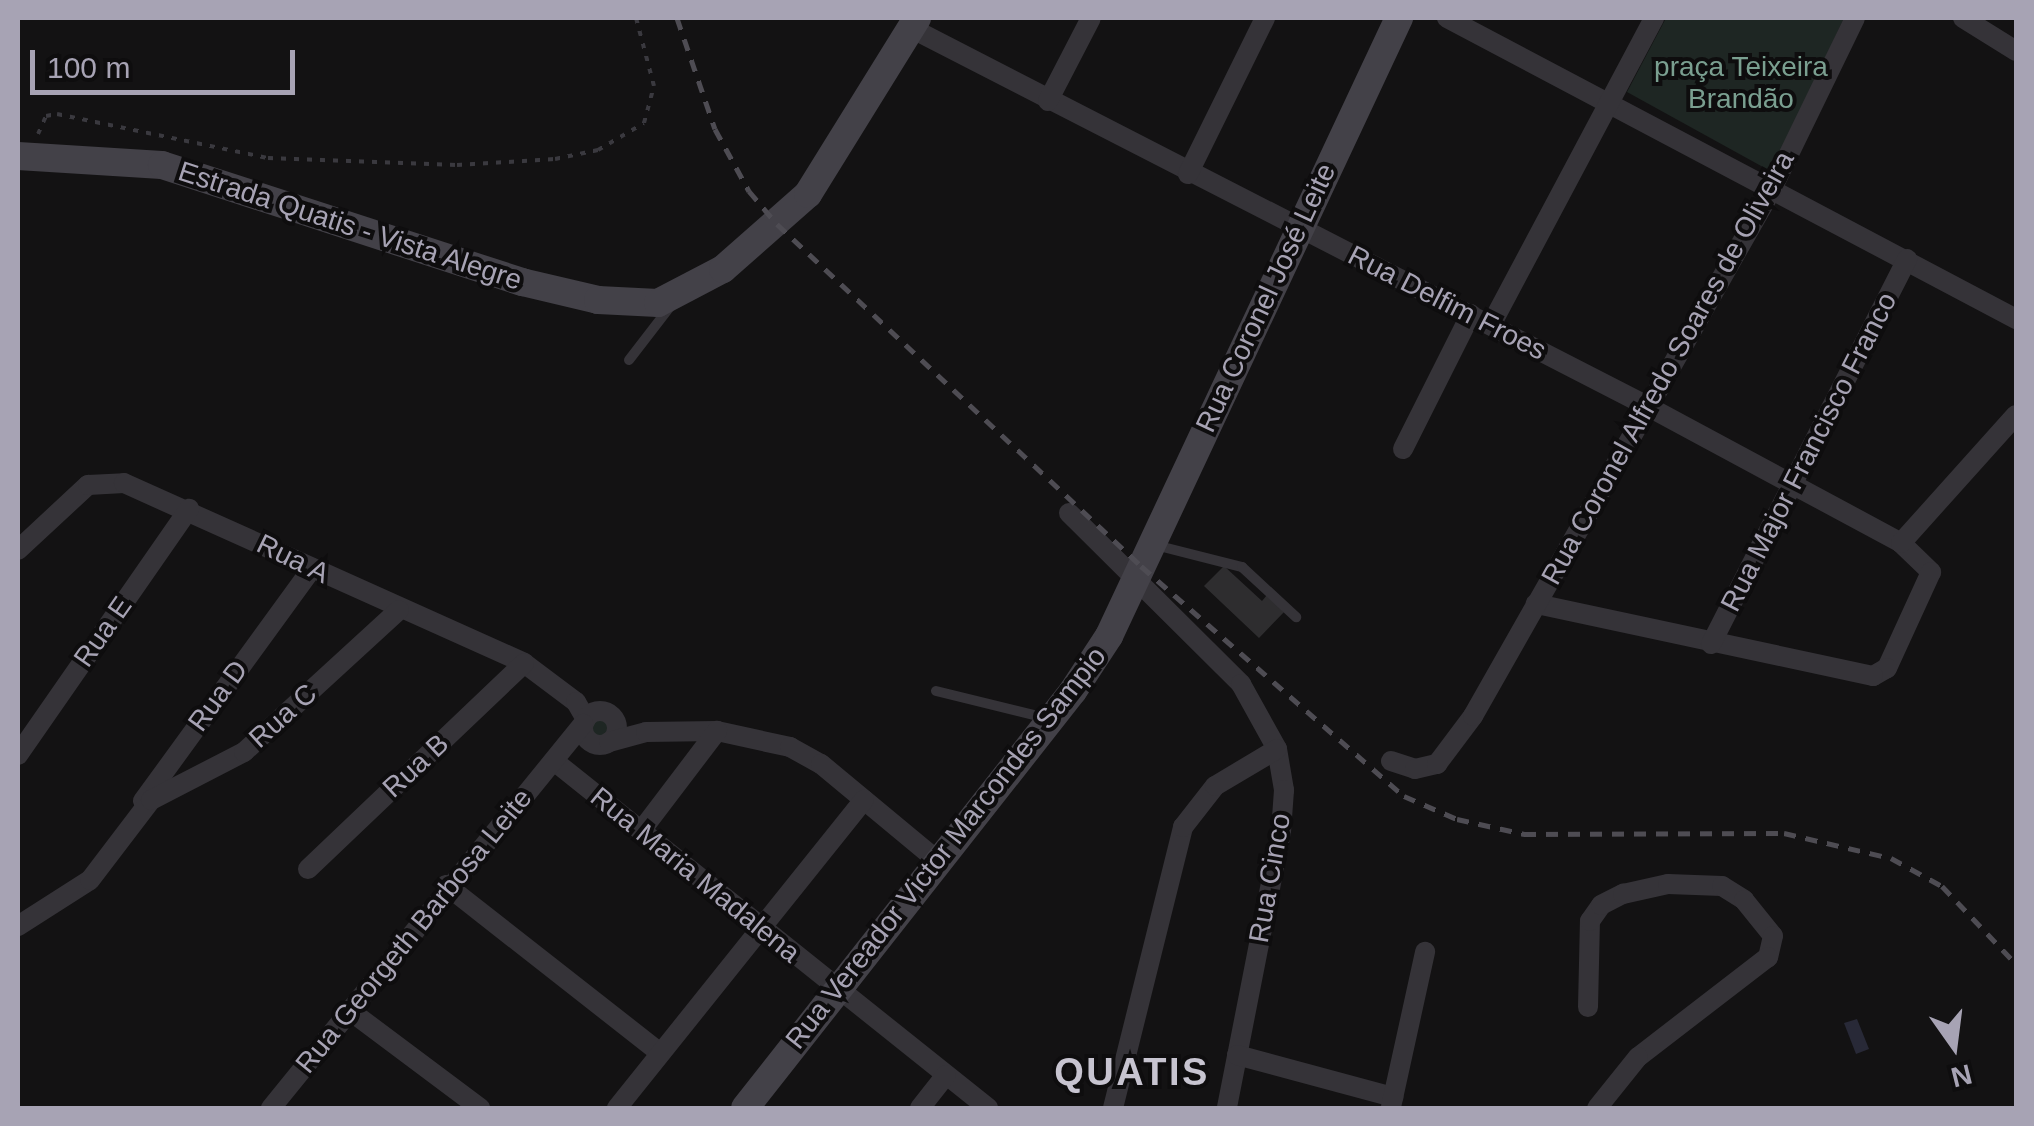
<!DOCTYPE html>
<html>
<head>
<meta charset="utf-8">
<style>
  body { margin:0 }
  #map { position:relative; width:2034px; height:1126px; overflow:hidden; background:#131213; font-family:Arial,sans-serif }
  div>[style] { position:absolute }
  .green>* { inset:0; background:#1e2623 }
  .round { border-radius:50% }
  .water>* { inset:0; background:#282937 }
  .building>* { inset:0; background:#2e2d2f }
  .path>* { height:4px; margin-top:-2px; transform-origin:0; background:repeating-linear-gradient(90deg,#3a393f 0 5px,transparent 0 13px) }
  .lane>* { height:10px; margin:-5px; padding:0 5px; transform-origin:5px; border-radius:5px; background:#353338 }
  .street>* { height:20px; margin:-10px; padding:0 10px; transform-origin:10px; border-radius:10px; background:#353338 }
  .street>.ring { margin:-10px; padding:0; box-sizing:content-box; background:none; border:20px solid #353338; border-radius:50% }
  .secondary>* { height:28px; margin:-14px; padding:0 14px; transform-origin:14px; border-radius:14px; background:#434148 }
  .rail>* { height:5px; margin-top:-2.5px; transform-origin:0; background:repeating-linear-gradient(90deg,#4e4c53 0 12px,transparent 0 22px) }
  span { translate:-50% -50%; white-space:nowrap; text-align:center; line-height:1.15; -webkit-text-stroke:8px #0e0d0e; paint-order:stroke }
  .park-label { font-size:28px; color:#7a9f90 }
  .street-label { font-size:28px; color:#a7a3b4 }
  .district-label { font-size:38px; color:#c7c4d0; font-weight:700; letter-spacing:2.5px }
  .frame { position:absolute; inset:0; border:20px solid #a7a3b4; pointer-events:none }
  .north { position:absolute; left:1904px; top:996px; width:100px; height:100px; -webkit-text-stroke:8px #0e0d0e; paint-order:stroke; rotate:166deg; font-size:28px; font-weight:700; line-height:40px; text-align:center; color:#a7a3b4 }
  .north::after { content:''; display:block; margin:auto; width:35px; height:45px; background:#a7a3b4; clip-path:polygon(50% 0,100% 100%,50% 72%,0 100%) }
  .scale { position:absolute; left:30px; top:50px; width:265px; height:45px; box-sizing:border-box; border:5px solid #a7a3b4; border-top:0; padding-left:12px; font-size:30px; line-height:35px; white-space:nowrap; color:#a7a3b4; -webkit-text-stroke:8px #0e0d0e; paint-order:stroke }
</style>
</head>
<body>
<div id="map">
  <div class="green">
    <div style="clip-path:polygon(1666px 18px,1844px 18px,1772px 172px,1627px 92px)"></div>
    <div class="round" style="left:587px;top:714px;width:28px;height:28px"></div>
  </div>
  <div class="water">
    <div style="clip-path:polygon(1857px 1019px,1869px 1049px,1856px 1054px,1844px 1023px)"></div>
  </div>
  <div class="building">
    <div style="clip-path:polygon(1224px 566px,1262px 601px,1267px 595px,1285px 611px,1259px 638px,1204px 586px)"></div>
  </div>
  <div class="path">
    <div style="left:38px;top:134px;width:20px;rotate:-66deg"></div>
    <div style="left:46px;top:116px;width:11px;rotate:-10deg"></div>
    <div style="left:57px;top:114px;width:216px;rotate:11.8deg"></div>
    <div style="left:268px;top:158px;width:189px;rotate:2.1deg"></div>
    <div style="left:457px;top:165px;width:98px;rotate:-3.5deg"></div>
    <div style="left:555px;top:159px;width:44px;rotate:-11.8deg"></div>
    <div style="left:598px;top:150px;width:53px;rotate:-30.4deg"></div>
    <div style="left:644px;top:123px;width:38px;rotate:-75deg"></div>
    <div style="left:654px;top:86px;width:70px;rotate:-104.8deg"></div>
  </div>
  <div class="lane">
    <div style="left:629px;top:360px;width:66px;rotate:-52.4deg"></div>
    <div style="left:1155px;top:545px;width:90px;rotate:14.2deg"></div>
    <div style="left:1242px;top:567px;width:74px;rotate:42.8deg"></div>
    <div style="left:936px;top:691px;width:117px;rotate:13.8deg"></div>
  </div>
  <div class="street">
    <div style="left:1447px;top:18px;width:644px;rotate:27.88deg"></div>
    <div style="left:1963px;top:18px;width:62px;rotate:31.9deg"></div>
    <div style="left:911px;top:28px;width:827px;rotate:27.18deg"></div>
    <div style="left:1647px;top:406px;width:289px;rotate:28.3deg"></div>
    <div style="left:1901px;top:543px;width:42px;rotate:44deg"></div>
    <div style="left:1931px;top:572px;width:106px;rotate:114.6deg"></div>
    <div style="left:1887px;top:668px;width:16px;rotate:150deg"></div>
    <div style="left:1873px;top:676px;width:345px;rotate:-167.9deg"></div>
    <div style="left:1048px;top:101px;width:93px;rotate:-62.6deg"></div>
    <div style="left:1188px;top:174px;width:174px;rotate:-63.7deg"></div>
    <div style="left:1492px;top:323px;width:345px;rotate:-62deg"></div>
    <div style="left:1403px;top:449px;width:151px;rotate:-63.3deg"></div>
    <div style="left:1069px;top:513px;width:243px;rotate:44.8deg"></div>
    <div style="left:1241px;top:684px;width:74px;rotate:61deg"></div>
    <div style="left:1277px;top:749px;width:42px;rotate:80.3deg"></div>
    <div style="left:1284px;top:790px;width:42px;rotate:94.1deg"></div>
    <div style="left:1281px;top:832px;width:281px;rotate:101.1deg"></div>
    <div style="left:1901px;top:543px;width:172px;rotate:-48.1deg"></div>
    <div style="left:18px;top:550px;width:96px;rotate:-42.9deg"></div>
    <div style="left:88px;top:485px;width:36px;rotate:-3deg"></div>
    <div style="left:124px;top:483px;width:439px;rotate:24.2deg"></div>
    <div style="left:524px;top:663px;width:65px;rotate:36.9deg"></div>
    <div style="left:576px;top:702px;width:20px;rotate:60deg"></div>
    <div style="left:1711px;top:644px;width:432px;rotate:-63deg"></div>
    <div class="ring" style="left:583px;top:711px;width:14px;height:14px"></div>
    <div style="left:609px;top:742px;width:38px;rotate:-15deg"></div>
    <div style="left:646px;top:732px;width:71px;rotate:-0.8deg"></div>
    <div style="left:717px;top:731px;width:75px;rotate:12.4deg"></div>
    <div style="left:790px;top:747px;width:35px;rotate:29deg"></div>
    <div style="left:821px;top:764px;width:153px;rotate:39.7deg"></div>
    <div style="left:18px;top:755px;width:300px;rotate:-55.2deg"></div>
    <div style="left:554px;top:761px;width:556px;rotate:38.64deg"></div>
    <div style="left:1391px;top:761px;width:25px;rotate:18deg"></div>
    <div style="left:1415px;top:769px;width:23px;rotate:-13deg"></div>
    <div style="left:1437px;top:764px;width:60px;rotate:-53.1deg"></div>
    <div style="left:1473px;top:716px;width:604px;rotate:-60.42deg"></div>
    <div style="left:1771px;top:191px;width:192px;rotate:-64.1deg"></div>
    <div style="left:143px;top:801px;width:288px;rotate:-54deg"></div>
    <div style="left:641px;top:831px;width:126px;rotate:-52.8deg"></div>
    <div style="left:308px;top:869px;width:298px;rotate:-43.6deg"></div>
    <div style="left:446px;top:885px;width:272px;rotate:38.1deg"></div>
    <div style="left:18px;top:926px;width:85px;rotate:-32.6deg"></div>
    <div style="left:90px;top:880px;width:101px;rotate:-52.7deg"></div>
    <div style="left:151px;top:800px;width:105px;rotate:-27.3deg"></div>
    <div style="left:244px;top:752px;width:210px;rotate:-42.5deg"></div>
    <div style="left:1588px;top:1007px;width:86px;rotate:-88.7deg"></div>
    <div style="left:1590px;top:921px;width:19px;rotate:-55deg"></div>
    <div style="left:1601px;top:905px;width:25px;rotate:-27deg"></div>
    <div style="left:1623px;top:894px;width:46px;rotate:-12.5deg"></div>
    <div style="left:1668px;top:884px;width:54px;rotate:2.1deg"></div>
    <div style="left:1722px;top:886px;width:26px;rotate:32deg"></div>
    <div style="left:1744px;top:900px;width:46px;rotate:51.1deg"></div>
    <div style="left:1773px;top:936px;width:22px;rotate:103deg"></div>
    <div style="left:1768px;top:957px;width:164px;rotate:142.4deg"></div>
    <div style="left:1638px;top:1057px;width:65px;rotate:128.8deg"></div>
    <div style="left:349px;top:1010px;width:164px;rotate:36.8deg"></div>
    <div style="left:1237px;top:1055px;width:162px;rotate:15.1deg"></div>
    <div style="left:1391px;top:1107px;width:159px;rotate:-77.6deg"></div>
    <div style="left:271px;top:1108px;width:495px;rotate:-50.9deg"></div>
    <div style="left:617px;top:1108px;width:395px;rotate:-51.3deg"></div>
    <div style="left:920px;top:1108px;width:42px;rotate:-51.8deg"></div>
    <div style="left:1113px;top:1108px;width:290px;rotate:-76deg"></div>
    <div style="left:1183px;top:827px;width:52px;rotate:-52deg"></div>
    <div style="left:1215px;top:786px;width:72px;rotate:-30.8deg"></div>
  </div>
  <div class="secondary">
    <div style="left:18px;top:156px;width:144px;rotate:3.6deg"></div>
    <div style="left:162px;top:165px;width:379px;rotate:18deg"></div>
    <div style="left:522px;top:282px;width:78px;rotate:13.3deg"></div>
    <div style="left:598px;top:300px;width:60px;rotate:2.9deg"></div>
    <div style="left:658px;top:303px;width:73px;rotate:-27.6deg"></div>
    <div style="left:723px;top:269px;width:113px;rotate:-41.4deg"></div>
    <div style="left:808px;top:194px;width:207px;rotate:-58.2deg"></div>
    <div style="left:745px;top:1108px;width:531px;rotate:-51.81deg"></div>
    <div style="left:1073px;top:691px;width:66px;rotate:-56.8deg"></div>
    <div style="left:1109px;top:636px;width:683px;rotate:-64.86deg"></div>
  </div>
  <div class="rail">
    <div style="left:677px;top:18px;width:117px;rotate:71.1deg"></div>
    <div style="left:715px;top:129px;width:71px;rotate:61.3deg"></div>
    <div style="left:749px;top:191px;width:43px;rotate:49.7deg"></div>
    <div style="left:777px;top:224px;width:499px;rotate:43.2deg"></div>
    <div style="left:1141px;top:566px;width:349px;rotate:41.2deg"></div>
    <div style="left:1404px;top:796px;width:58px;rotate:23.5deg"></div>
    <div style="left:1457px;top:819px;width:69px;rotate:12.6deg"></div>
    <div style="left:1524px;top:834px;width:260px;rotate:-0.2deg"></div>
    <div style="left:1784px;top:833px;width:110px;rotate:13.2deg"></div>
    <div style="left:1891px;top:858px;width:58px;rotate:28.8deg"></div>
    <div style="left:1942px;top:886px;width:108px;rotate:46.5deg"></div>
  </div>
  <div class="park-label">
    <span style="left:1741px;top:83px">praça Teixeira<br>Brandão</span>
  </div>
  <div class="street-label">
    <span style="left:350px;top:226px;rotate:18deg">Estrada Quatis - Vista Alegre</span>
    <span style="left:1266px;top:298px;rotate:-65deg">Rua Coronel José Leite</span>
    <span style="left:1447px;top:303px;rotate:27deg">Rua Delfim Froes</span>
    <span style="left:1668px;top:368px;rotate:-61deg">Rua Coronel Alfredo Soares de Oliveira</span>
    <span style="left:1809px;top:452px;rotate:-63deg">Rua Major Francisco Franco</span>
    <span style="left:293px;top:559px;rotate:26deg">Rua A</span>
    <span style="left:103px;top:632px;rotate:-55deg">Rua E</span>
    <span style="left:218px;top:696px;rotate:-54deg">Rua D</span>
    <span style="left:283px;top:716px;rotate:-42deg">Rua C</span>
    <span style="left:416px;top:766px;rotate:-43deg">Rua B</span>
    <span style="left:946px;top:848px;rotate:-52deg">Rua Vereador Victor Marcondes Sampio</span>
    <span style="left:695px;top:875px;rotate:39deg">Rua Maria Madalena</span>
    <span style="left:1270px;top:878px;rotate:-80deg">Rua Cinco</span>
    <span style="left:414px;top:931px;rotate:-51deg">Rua Georgeth Barbosa Leite</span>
  </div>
  <div class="district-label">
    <span style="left:1132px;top:1073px">QUATIS</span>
  </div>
  <div class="frame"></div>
  <div class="north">N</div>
  <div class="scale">100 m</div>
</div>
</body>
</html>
